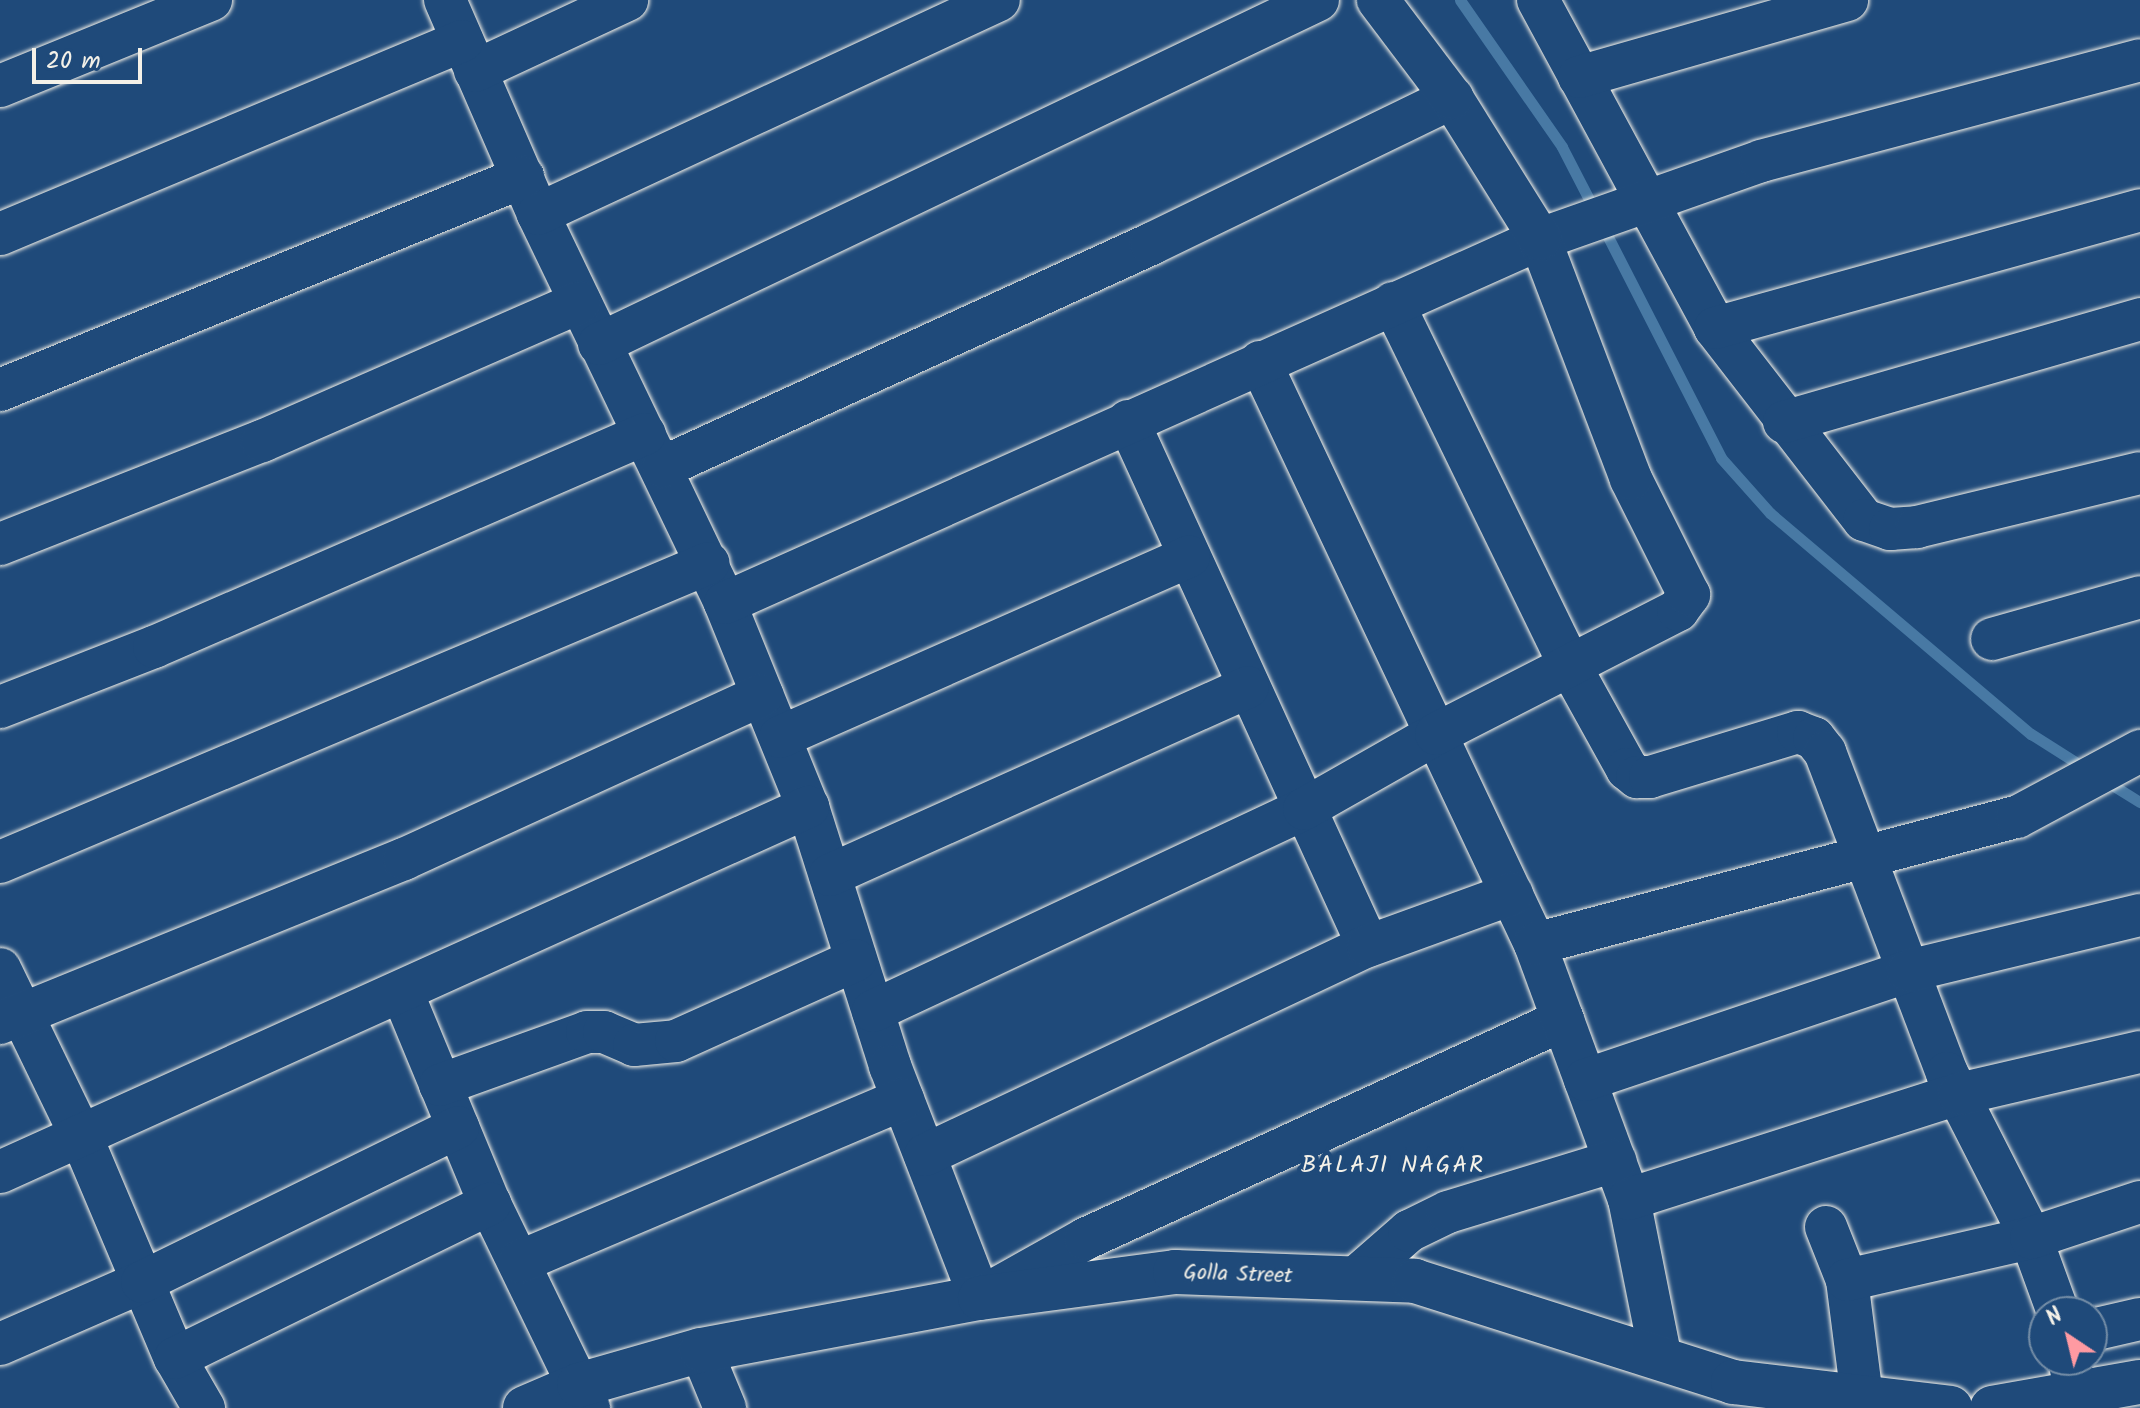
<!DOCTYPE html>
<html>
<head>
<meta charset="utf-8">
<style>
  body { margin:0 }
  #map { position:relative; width:2140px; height:1408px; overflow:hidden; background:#1f4a7a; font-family:Kalam,sans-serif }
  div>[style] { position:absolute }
  .stream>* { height:11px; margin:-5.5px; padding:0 5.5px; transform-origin:5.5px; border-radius:5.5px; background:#4879a4 }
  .roads { filter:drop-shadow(0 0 2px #f4f1e8) drop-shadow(0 0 2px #f4f1e8) }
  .street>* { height:42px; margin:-21px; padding:0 21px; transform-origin:21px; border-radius:21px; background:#1f4a7a }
  .secondary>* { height:44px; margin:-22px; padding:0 22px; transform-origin:22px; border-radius:22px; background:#1f4a7a }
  span { translate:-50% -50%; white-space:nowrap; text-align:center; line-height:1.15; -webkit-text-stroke:8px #1f4a7a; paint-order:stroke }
  .street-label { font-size:22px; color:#f4f1e8 }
  .neighbourhood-label { font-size:24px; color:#f4f1e8; letter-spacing:2px }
  .north { position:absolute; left:2028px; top:1296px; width:80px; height:80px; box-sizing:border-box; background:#1f4a7a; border:2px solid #748da6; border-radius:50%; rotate:325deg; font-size:22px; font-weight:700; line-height:32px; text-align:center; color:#f4f1e8 }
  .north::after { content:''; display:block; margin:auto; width:28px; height:36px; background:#ff9aa2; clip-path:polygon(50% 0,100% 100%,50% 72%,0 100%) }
  .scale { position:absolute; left:32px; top:48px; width:110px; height:36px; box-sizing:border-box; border:4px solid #f4f1e8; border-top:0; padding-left:10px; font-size:24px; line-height:28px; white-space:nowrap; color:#f4f1e8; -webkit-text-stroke:6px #1f4a7a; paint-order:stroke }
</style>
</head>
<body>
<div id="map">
  <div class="stream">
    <div style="left:1460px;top:0;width:179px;rotate:55.2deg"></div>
    <div style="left:1562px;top:147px;width:72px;rotate:62.7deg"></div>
    <div style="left:1603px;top:227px;width:259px;rotate:62.9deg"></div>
    <div style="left:1721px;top:458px;width:74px;rotate:48.3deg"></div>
    <div style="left:1770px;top:513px;width:342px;rotate:40.3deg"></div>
    <div style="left:2031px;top:734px;width:67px;rotate:32.3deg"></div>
    <div style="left:2106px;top:781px;width:40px;rotate:32deg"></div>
  </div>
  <div class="roads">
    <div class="street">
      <div style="left:445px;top:0;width:233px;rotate:66.5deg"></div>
      <div style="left:538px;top:214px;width:432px;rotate:64.3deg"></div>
      <div style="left:725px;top:603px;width:220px;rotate:67.9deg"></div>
      <div style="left:808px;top:807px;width:272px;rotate:72.4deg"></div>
      <div style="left:890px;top:1066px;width:249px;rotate:68.8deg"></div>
      <div style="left:980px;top:1298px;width:120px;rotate:-29.3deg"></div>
      <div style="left:1085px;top:1239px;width:526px;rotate:-24.62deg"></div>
      <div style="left:1538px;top:0;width:373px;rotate:61.6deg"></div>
      <div style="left:1715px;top:328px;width:243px;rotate:52.2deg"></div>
      <div style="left:1864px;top:520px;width:28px;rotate:19deg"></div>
      <div style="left:1890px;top:529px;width:27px;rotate:-4deg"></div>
      <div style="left:1917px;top:527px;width:229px;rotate:-13.6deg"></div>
      <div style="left:475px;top:71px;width:168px;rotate:-25deg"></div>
      <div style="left:1579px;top:77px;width:279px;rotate:-16deg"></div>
      <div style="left:0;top:86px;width:228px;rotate:-22.2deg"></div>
      <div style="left:538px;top:214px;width:508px;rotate:-24.9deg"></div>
      <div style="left:0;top:234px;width:501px;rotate:-22.67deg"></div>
      <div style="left:1393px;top:303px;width:404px;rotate:64deg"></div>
      <div style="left:1570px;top:666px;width:118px;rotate:61deg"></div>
      <div style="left:1627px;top:769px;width:13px;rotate:39deg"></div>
      <div style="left:1637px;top:777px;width:13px"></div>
      <div style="left:1650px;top:777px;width:155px;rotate:-16.9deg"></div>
      <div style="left:1798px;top:732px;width:17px;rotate:21deg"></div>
      <div style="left:1814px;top:738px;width:18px;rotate:52deg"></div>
      <div style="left:1825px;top:752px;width:343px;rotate:69.2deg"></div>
      <div style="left:1947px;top:1073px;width:185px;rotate:63deg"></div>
      <div style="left:2031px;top:1238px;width:79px;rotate:70deg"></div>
      <div style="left:1715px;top:328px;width:441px;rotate:-15.5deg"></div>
      <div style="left:599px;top:344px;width:797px;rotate:-25.57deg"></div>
      <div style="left:1260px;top:362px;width:644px;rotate:64.71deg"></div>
      <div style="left:1535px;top:944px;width:272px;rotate:69.8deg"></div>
      <div style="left:1629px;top:1199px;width:163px;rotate:78.7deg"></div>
      <div style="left:0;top:390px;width:565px;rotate:-22.16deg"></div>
      <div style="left:1128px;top:421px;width:577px;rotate:65.43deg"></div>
      <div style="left:1784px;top:422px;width:371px;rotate:-16.1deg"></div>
      <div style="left:663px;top:467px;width:537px;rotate:-24.56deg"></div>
      <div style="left:1151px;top:244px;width:335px;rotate:-25.9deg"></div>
      <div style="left:0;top:544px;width:282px;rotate:-21.5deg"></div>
      <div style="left:262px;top:441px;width:347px;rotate:-23.6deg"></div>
      <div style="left:725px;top:603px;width:893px;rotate:-24.07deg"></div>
      <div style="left:1540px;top:239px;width:234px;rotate:-19.4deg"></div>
      <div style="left:1761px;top:161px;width:392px;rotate:-14.9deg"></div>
      <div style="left:1992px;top:639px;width:154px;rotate:-15.8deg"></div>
      <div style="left:0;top:707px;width:165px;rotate:-21.3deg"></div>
      <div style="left:154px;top:647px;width:535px;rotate:-23.45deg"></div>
      <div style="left:780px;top:737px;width:447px;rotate:-23.8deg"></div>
      <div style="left:0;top:862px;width:769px;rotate:-22.87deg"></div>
      <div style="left:830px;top:875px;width:458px;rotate:-24.2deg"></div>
      <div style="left:1535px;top:944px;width:498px;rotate:-14.8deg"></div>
      <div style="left:2017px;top:817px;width:140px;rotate:-28.2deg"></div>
      <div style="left:0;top:969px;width:186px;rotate:64.1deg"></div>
      <div style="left:81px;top:1136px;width:241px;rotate:67.1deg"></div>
      <div style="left:175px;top:1358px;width:58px;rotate:59.9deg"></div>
      <div style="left:402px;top:992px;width:230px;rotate:67.5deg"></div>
      <div style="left:490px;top:1204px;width:227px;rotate:64.1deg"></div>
      <div style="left:873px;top:1011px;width:476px;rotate:-25.1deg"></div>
      <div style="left:1304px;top:809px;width:152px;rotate:-29.6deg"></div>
      <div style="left:1436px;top:734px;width:272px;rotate:-27.1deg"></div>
      <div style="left:1678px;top:610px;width:19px;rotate:-54deg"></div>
      <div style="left:1689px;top:595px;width:130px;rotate:-116.6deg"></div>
      <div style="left:1631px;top:479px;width:257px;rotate:-110.8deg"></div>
      <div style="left:1540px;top:239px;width:166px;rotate:-122deg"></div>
      <div style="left:1452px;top:98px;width:123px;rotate:-127.1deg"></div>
      <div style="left:0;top:1023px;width:436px;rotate:-22.1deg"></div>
      <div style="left:404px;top:859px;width:394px;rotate:-24.6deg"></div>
      <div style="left:1585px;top:1080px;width:341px;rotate:-18.6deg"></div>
      <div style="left:1908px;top:971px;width:239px;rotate:-13.6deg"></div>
      <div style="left:440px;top:1085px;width:156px;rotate:-19.8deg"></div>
      <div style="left:587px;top:1032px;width:17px"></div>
      <div style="left:604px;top:1032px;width:33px;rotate:23deg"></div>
      <div style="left:634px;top:1045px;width:42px;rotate:-5.4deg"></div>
      <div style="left:676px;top:1041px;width:197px;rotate:-24.2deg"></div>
      <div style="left:925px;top:1155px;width:490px;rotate:-25.3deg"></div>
      <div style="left:1368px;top:946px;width:153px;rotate:-19.9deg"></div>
      <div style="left:0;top:1172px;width:887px;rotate:-24.31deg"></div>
      <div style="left:1629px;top:1199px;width:346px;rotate:-17.7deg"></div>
      <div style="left:1959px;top:1094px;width:186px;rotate:-13.1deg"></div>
      <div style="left:1826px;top:1227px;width:57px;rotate:68.4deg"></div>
      <div style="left:1847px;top:1280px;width:118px;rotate:82.7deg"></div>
      <div style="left:519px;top:1262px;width:417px;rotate:-23deg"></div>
      <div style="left:1354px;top:1279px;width:73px;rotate:-41.1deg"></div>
      <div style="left:1409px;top:1231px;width:43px;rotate:-26deg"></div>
      <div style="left:1448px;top:1212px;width:175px;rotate:-17deg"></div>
      <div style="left:1847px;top:1280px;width:189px;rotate:-12.9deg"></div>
      <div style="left:2031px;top:1238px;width:115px;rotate:-18.3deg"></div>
      <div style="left:2092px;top:1330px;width:49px;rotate:-12.9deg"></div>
      <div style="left:0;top:1344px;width:155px;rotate:-23.6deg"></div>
      <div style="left:142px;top:1282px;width:352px;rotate:-26.1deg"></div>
      <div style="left:701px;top:1350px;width:63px;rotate:67.5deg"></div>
      <div style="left:175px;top:1358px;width:351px;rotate:-26.1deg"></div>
      <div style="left:2069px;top:1360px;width:34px;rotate:78deg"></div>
    </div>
    <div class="secondary">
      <div style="left:525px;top:1408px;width:59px;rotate:-23.1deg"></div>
      <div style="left:579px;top:1385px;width:127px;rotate:-16deg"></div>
      <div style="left:701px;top:1350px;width:284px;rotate:-10.6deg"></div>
      <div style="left:980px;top:1298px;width:197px;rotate:-7.6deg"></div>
      <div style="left:1175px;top:1272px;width:240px;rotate:2.1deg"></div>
      <div style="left:1415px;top:1281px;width:334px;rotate:17.6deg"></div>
      <div style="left:1733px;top:1382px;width:219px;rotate:6.8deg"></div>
      <div style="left:1992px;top:1408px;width:150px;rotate:-10deg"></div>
    </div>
  </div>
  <div class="street-label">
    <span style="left:1238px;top:1275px;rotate:2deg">Golla Street</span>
  </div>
  <div class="neighbourhood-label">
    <span style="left:1393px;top:1166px">BALAJI NAGAR</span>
  </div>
  <div class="north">N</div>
  <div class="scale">20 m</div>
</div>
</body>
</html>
